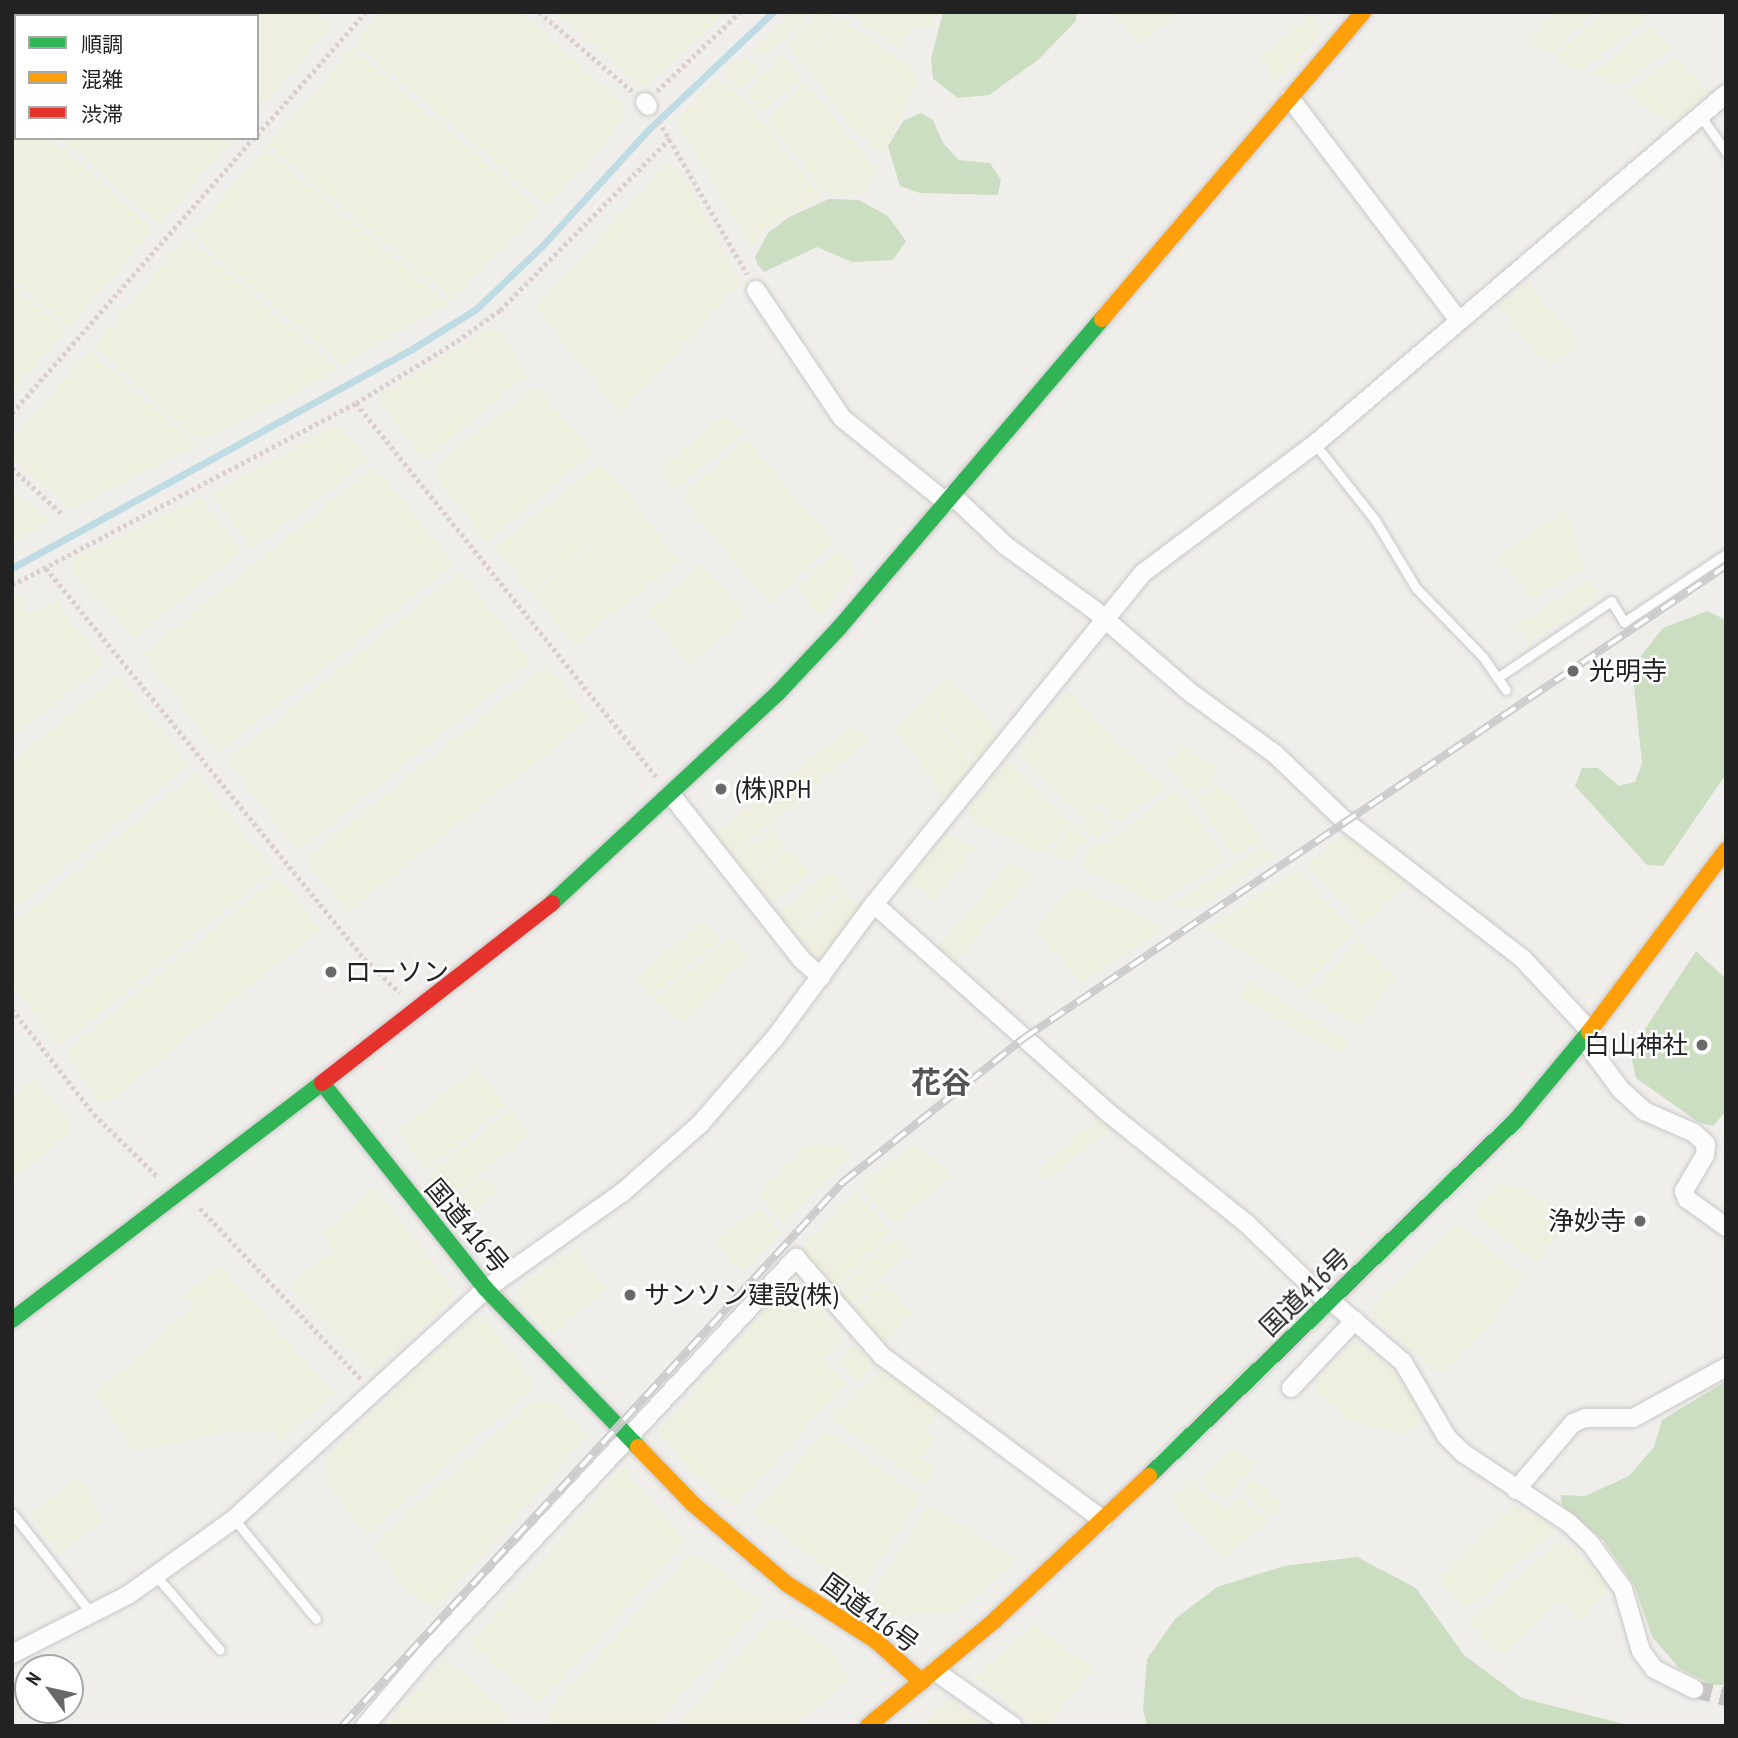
<!DOCTYPE html>
<html>
<head>
<meta charset="utf-8">
<style>
  body { margin:0 }
  #map { position:relative; width:1738px; height:1738px; overflow:hidden; background:#f0eeeb; font-family:"PT Sans Narrow","Noto Sans JP",sans-serif }
  div>[style] { position:absolute }
  .farmland>* { inset:0; background:#efefdf }
  .forest>* { inset:0; background:#cbdec1 }
  .stream>* { height:7px; margin:-3.5px; padding:0 3.5px; transform-origin:3.5px; border-radius:3.5px; background:#bfdbe3 }
  .street-tunnel>* { height:18px; margin-top:-9px; transform-origin:0; background:repeating-linear-gradient(90deg,#c7c5c3 0 18px,transparent 0 27px) }
  .path>* { height:4.5px; margin-top:-2.25px; transform-origin:0; background:repeating-linear-gradient(90deg,#dccecd 0 3.5px,transparent 0 7px) }
  .roads { filter:drop-shadow(0 0 2px #c9c8c7) drop-shadow(0 0 2px #c9c8c7) }
  .lane>* { height:9px; margin:-4.5px; padding:0 4.5px; transform-origin:4.5px; border-radius:4.5px; background:#fdfcfc }
  .street>* { height:18px; margin:-9px; padding:0 9px; transform-origin:9px; border-radius:9px; background:#fdfcfc }
  .fast>* { height:16px; margin:-8px; padding:0 8px; transform-origin:8px; border-radius:8px; background:#30b455 }
  .slow>* { height:16px; margin:-8px; padding:0 8px; transform-origin:8px; border-radius:8px; background:#ff9f0a }
  .jam>* { height:16px; margin:-8px; padding:0 8px; transform-origin:8px; border-radius:8px; background:#e5322d }
  .rail>* { height:8px; margin-top:-4px; transform-origin:0; background:repeating-linear-gradient(90deg,#fff 0 16px,#ccc 0 32px); box-sizing:border-box; border-block:2px solid #ccc }
  .dots>* { width:19px; height:19px; translate:-50% -50%; box-sizing:border-box; border:4px solid #fff; border-radius:50% }
  span { translate:-50% -50%; white-space:nowrap; text-align:center; line-height:1.15; -webkit-text-stroke:5px #fff; paint-order:stroke }
  .poi-label { font-size:26px; color:#222 }
  .left { translate:0 -50%; text-align:left }
  .right { translate:-100% -50%; text-align:right }
  .street-label { font-size:26px; color:#222 }
  .quarter-label { font-size:30px; color:#555; font-weight:700 }
  .frame { position:absolute; inset:0; border:14px solid #222; pointer-events:none }
  .legend { position:absolute; left:14px; top:14px; width:245px; height:126px; box-sizing:border-box; background:#fff; border:2px solid #a7a7a7; margin:0; padding:9px 12px; list-style:none; font-size:21px; color:#222 }
  .legend li { display:flex; align-items:center; gap:14px; height:35px }
  .legend b { width:35px; border:2px solid #a7a7a7 }
  .north { position:absolute; left:14px; top:1654px; width:70px; height:70px; box-sizing:border-box; background:#fff; border:2px solid #a7a7a7; border-radius:50%; rotate:303deg; font-size:19px; font-weight:700; line-height:28px; text-align:center; color:#222 }
  .north::after { content:''; display:block; margin:auto; width:24px; height:32px; background:#6a6968; clip-path:polygon(50% 0,100% 100%,50% 72%,0 100%) }
</style>
</head>
<body>
<div id="map">
  <div class="farmland">
    <div style="clip-path:polygon(14px 12px,108px 12px,113px 16px,16px 16px,16px 100px)"></div>
    <div style="clip-path:polygon(120px 12px,314px 12px,331px 27px,257px 112px,257px 16px)"></div>
    <div style="clip-path:polygon(382px 12px,520px 12px,623px 104px,625px 121px,547px 206px,355px 42px)"></div>
    <div style="clip-path:polygon(555px 12px,727px 12px,644px 88px)"></div>
    <div style="clip-path:polygon(791px 12px,813px 12px,763px 57px,751px 51px)"></div>
    <div style="clip-path:polygon(818px 12px,840px 17px,802px 64px,787px 45px)"></div>
    <div style="clip-path:polygon(938px 12px,933px 27px,915px 27px,899px 48px,850px 14px)"></div>
    <div style="clip-path:polygon(1111px 12px,1177px 12px,1141px 44px)"></div>
    <div style="clip-path:polygon(1313px 12px,1322px 31px,1295px 66px,1291px 63px,1275px 84px,1260px 58px)"></div>
    <div style="clip-path:polygon(1557px 12px,1594px 12px,1549px 54px,1529px 40px)"></div>
    <div style="clip-path:polygon(1604px 12px,1642px 12px,1648px 19px,1580px 71px,1554px 57px)"></div>
    <div style="clip-path:polygon(842px 19px,916px 70px,917px 84px,881px 155px,851px 127px,805px 64px)"></div>
    <div style="clip-path:polygon(1651px 26px,1672px 48px,1623px 84px,1589px 75px)"></div>
    <div style="clip-path:polygon(352px 48px,540px 209px,452px 300px,268px 144px)"></div>
    <div style="clip-path:polygon(782px 53px,801px 77px,763px 113px,745px 92px)"></div>
    <div style="clip-path:polygon(1677px 56px,1709px 93px,1676px 121px,1659px 116px,1626px 92px)"></div>
    <div style="clip-path:polygon(741px 57px,760px 67px,742px 90px,723px 74px)"></div>
    <div style="clip-path:polygon(718px 79px,741px 95px,821px 196px,765px 228px,751px 249px,676px 121px)"></div>
    <div style="clip-path:polygon(805px 82px,878px 171px,863px 194px,826px 194px,767px 119px)"></div>
    <div style="clip-path:polygon(12px 105px,16px 138px,51px 138px,154px 229px,70px 327px,12px 277px)"></div>
    <div style="clip-path:polygon(60px 138px,235px 138px,159px 225px)"></div>
    <div style="clip-path:polygon(265px 148px,448px 303px,342px 365px,191px 233px)"></div>
    <div style="clip-path:polygon(669px 161px,681px 172px,741px 282px,620px 414px,535px 307px)"></div>
    <div style="clip-path:polygon(187px 237px,335px 366px,335px 372px,201px 442px,93px 346px)"></div>
    <div style="clip-path:polygon(12px 284px,66px 331px,12px 392px)"></div>
    <div style="clip-path:polygon(1524px 284px,1534px 289px,1579px 344px,1548px 367px,1497px 306px)"></div>
    <div style="clip-path:polygon(491px 328px,502px 335px,527px 375px,424px 460px,378px 401px,382px 394px)"></div>
    <div style="clip-path:polygon(89px 351px,197px 445px,70px 510px,12px 458px,12px 439px)"></div>
    <div style="clip-path:polygon(536px 386px,593px 452px,487px 542px,435px 477px,435px 465px)"></div>
    <div style="clip-path:polygon(723px 415px,743px 433px,675px 489px,659px 470px)"></div>
    <div style="clip-path:polygon(332px 428px,343px 431px,368px 460px,252px 549px,212px 494px)"></div>
    <div style="clip-path:polygon(747px 439px,834px 543px,769px 603px,680px 497px)"></div>
    <div style="clip-path:polygon(600px 463px,638px 505px,530px 593px,494px 548px)"></div>
    <div style="clip-path:polygon(371px 469px,386px 478px,453px 564px,218px 753px,145px 659px,147px 651px)"></div>
    <div style="clip-path:polygon(12px 489px,51px 521px,12px 542px)"></div>
    <div style="clip-path:polygon(202px 498px,242px 551px,135px 638px,70px 569px,76px 563px,73px 559px)"></div>
    <div style="clip-path:polygon(638px 508px,680px 560px,575px 645px,532px 595px)"></div>
    <div style="clip-path:polygon(1564px 509px,1585px 567px,1531px 600px,1498px 557px)"></div>
    <div style="clip-path:polygon(838px 550px,856px 571px,821px 616px,796px 589px)"></div>
    <div style="clip-path:polygon(701px 564px,745px 613px,690px 666px,648px 612px)"></div>
    <div style="clip-path:polygon(460px 571px,532px 661px,298px 851px,226px 761px)"></div>
    <div style="clip-path:polygon(1590px 580px,1596px 590px,1594px 601px,1570px 617px,1557px 599px)"></div>
    <div style="clip-path:polygon(19px 594px,29px 613px,56px 601px,104px 664px,12px 737px,12px 598px)"></div>
    <div style="clip-path:polygon(1555px 599px,1567px 618px,1526px 643px,1516px 627px)"></div>
    <div style="clip-path:polygon(549px 669px,590px 719px,348px 912px,305px 860px,539px 670px)"></div>
    <div style="clip-path:polygon(117px 675px,188px 765px,12px 911px,12px 761px)"></div>
    <div style="clip-path:polygon(947px 677px,990px 722px,996px 738px,977px 761px,923px 701px)"></div>
    <div style="clip-path:polygon(1071px 690px,1121px 748px,1163px 784px,1163px 789px,1116px 824px,1101px 801px,1080px 817px,1018px 754px,1054px 703px)"></div>
    <div style="clip-path:polygon(921px 703px,974px 763px,943px 801px,921px 762px,893px 730px)"></div>
    <div style="clip-path:polygon(853px 725px,869px 740px,732px 856px,714px 834px)"></div>
    <div style="clip-path:polygon(1184px 746px,1217px 768px,1212px 774px,1215px 778px,1193px 796px,1165px 764px)"></div>
    <div style="clip-path:polygon(1009px 761px,1071px 822px,1044px 854px,970px 821px,973px 815px,966px 811px)"></div>
    <div style="clip-path:polygon(195px 772px,273px 871px,61px 1045px,12px 987px,12px 924px)"></div>
    <div style="clip-path:polygon(1217px 784px,1235px 799px,1262px 840px,1233px 856px,1196px 800px)"></div>
    <div style="clip-path:polygon(1172px 791px,1187px 803px,1226px 860px,1158px 903px,1081px 868px,1084px 852px,1112px 840px)"></div>
    <div style="clip-path:polygon(1099px 807px,1114px 828px,1094px 840px,1080px 821px)"></div>
    <div style="clip-path:polygon(1074px 824px,1089px 840px,1078px 845px,1072px 863px,1050px 854px)"></div>
    <div style="clip-path:polygon(772px 829px,786px 846px,749px 878px,733px 859px)"></div>
    <div style="clip-path:polygon(1348px 833px,1410px 881px,1362px 927px,1306px 864px)"></div>
    <div style="clip-path:polygon(946px 834px,976px 847px,934px 901px,908px 881px)"></div>
    <div style="clip-path:polygon(1265px 845px,1276px 855px,1193px 911px,1170px 906px)"></div>
    <div style="clip-path:polygon(789px 849px,810px 872px,771px 904px,751px 881px)"></div>
    <div style="clip-path:polygon(1009px 863px,1033px 874px,955px 962px,937px 946px)"></div>
    <div style="clip-path:polygon(1298px 868px,1355px 932px,1302px 989px,1207px 929px)"></div>
    <div style="clip-path:polygon(831px 871px,842px 886px,794px 934px,779px 912px)"></div>
    <div style="clip-path:polygon(278px 876px,321px 929px,109px 1102px,99px 1102px,64px 1053px)"></div>
    <div style="clip-path:polygon(1072px 886px,1160px 924px,1160px 932px,1082px 983px,1034px 931px)"></div>
    <div style="clip-path:polygon(842px 891px,860px 908px,821px 960px,797px 937px)"></div>
    <div style="clip-path:polygon(704px 922px,721px 940px,652px 995px,633px 978px)"></div>
    <div style="clip-path:polygon(730px 938px,749px 957px,683px 1024px,655px 999px)"></div>
    <div style="clip-path:polygon(1358px 938px,1395px 977px,1360px 1027px,1308px 995px)"></div>
    <div style="clip-path:polygon(1250px 980px,1347px 1041px,1340px 1053px,1239px 997px)"></div>
    <div style="clip-path:polygon(475px 1068px,507px 1105px,426px 1172px,398px 1131px)"></div>
    <div style="clip-path:polygon(35px 1078px,74px 1128px,12px 1180px,12px 1096px)"></div>
    <div style="clip-path:polygon(512px 1109px,529px 1135px,448px 1201px,428px 1177px)"></div>
    <div style="clip-path:polygon(1098px 1116px,1111px 1128px,1045px 1181px,1037px 1172px)"></div>
    <div style="clip-path:polygon(807px 1143px,841px 1146px,852px 1157px,783px 1224px,757px 1193px)"></div>
    <div style="clip-path:polygon(912px 1143px,952px 1173px,896px 1225px,859px 1189px)"></div>
    <div style="clip-path:polygon(485px 1177px,497px 1191px,463px 1220px,451px 1205px)"></div>
    <div style="clip-path:polygon(1500px 1183px,1521px 1187px,1559px 1212px,1559px 1235px,1535px 1263px,1477px 1216px,1476px 1208px)"></div>
    <div style="clip-path:polygon(374px 1187px,453px 1289px,453px 1300px,373px 1370px,289px 1286px,333px 1249px,321px 1233px)"></div>
    <div style="clip-path:polygon(855px 1192px,892px 1231px,835px 1288px,800px 1250px)"></div>
    <div style="clip-path:polygon(759px 1208px,781px 1232px,743px 1273px,714px 1243px)"></div>
    <div style="clip-path:polygon(1457px 1222px,1524px 1278px,1479px 1338px,1442px 1373px,1368px 1315px,1374px 1308px,1371px 1305px)"></div>
    <div style="clip-path:polygon(895px 1235px,911px 1251px,850px 1306px,837px 1292px)"></div>
    <div style="clip-path:polygon(575px 1248px,605px 1289px,552px 1336px,517px 1302px,518px 1289px)"></div>
    <div style="clip-path:polygon(221px 1265px,334px 1394px,282px 1440px,266px 1431px,226px 1432px,135px 1451px,94px 1394px,194px 1306px,185px 1294px)"></div>
    <div style="clip-path:polygon(795px 1277px,844px 1338px,824px 1359px,845px 1384px,735px 1507px,692px 1472px,656px 1433px)"></div>
    <div style="clip-path:polygon(884px 1282px,912px 1314px,882px 1343px,853px 1310px)"></div>
    <div style="clip-path:polygon(475px 1315px,487px 1321px,536px 1385px,366px 1536px,329px 1489px,325px 1457px)"></div>
    <div style="clip-path:polygon(1355px 1341px,1393px 1370px,1414px 1397px,1422px 1421px,1407px 1435px,1348px 1420px,1313px 1390px,1313px 1383px)"></div>
    <div style="clip-path:polygon(854px 1343px,876px 1363px,857px 1382px,838px 1360px)"></div>
    <div style="clip-path:polygon(882px 1368px,941px 1411px,926px 1431px,936px 1438px,922px 1458px,936px 1468px,926px 1485px,831px 1420px)"></div>
    <div style="clip-path:polygon(537px 1397px,543px 1403px,551px 1397px,588px 1436px,435px 1609px,404px 1588px,372px 1545px)"></div>
    <div style="clip-path:polygon(826px 1430px,921px 1497px,863px 1587px,848px 1585px,753px 1512px)"></div>
    <div style="clip-path:polygon(1234px 1446px,1255px 1464px,1225px 1501px,1201px 1481px)"></div>
    <div style="clip-path:polygon(620px 1469px,625px 1469px,683px 1538px,683px 1545px,539px 1705px,470px 1643px)"></div>
    <div style="clip-path:polygon(75px 1477px,89px 1490px,102px 1520px,60px 1555px,30px 1516px)"></div>
    <div style="clip-path:polygon(1254px 1477px,1284px 1504px,1271px 1518px,1242px 1492px)"></div>
    <div style="clip-path:polygon(1191px 1482px,1226px 1510px,1239px 1495px,1268px 1521px,1224px 1559px,1171px 1502px)"></div>
    <div style="clip-path:polygon(929px 1504px,1016px 1560px,958px 1612px,888px 1616px,868px 1599px)"></div>
    <div style="clip-path:polygon(1513px 1505px,1554px 1525px,1553px 1532px,1464px 1611px,1439px 1580px)"></div>
    <div style="clip-path:polygon(1559px 1541px,1577px 1552px,1609px 1588px,1585px 1617px,1579px 1618px,1559px 1600px,1503px 1655px,1483px 1640px,1470px 1620px)"></div>
    <div style="clip-path:polygon(690px 1554px,697px 1559px,702px 1556px,763px 1604px,656px 1726px,558px 1726px,545px 1714px)"></div>
    <div style="clip-path:polygon(784px 1618px,833px 1650px,848px 1681px,794px 1726px,676px 1726px,770px 1619px,779px 1624px)"></div>
    <div style="clip-path:polygon(1034px 1624px,1093px 1668px,1047px 1726px,1035px 1726px,975px 1677px)"></div>
    <div style="clip-path:polygon(445px 1658px,500px 1705px,509px 1716px,501px 1726px,385px 1726px)"></div>
    <div style="clip-path:polygon(951px 1700px,988px 1726px,919px 1726px)"></div>
  </div>
  <div class="forest">
    <div style="clip-path:polygon(943px 12px,1077px 12px,1076px 21px,1038px 60px,989px 95px,958px 98px,933px 79px,931px 59px)"></div>
    <div style="clip-path:polygon(921px 113px,933px 120px,943px 143px,959px 160px,990px 163px,1001px 180px,998px 195px,920px 193px,900px 186px,888px 146px,903px 121px)"></div>
    <div style="clip-path:polygon(829px 199px,859px 200px,888px 216px,906px 241px,893px 260px,852px 262px,817px 247px,764px 272px,758px 265px,755px 257px,768px 233px,789px 217px)"></div>
    <div style="clip-path:polygon(1707px 611px,1726px 620px,1726px 774px,1663px 866px,1647px 865px,1575px 786px,1582px 768px,1598px 768px,1619px 786px,1635px 782px,1642px 763px,1632px 667px,1663px 628px)"></div>
    <div style="clip-path:polygon(1696px 951px,1726px 979px,1726px 1111px,1713px 1126px,1698px 1122px,1636px 1078px,1630px 1052px)"></div>
    <div style="clip-path:polygon(1726px 1381px,1726px 1685px,1712px 1685px,1679px 1668px,1653px 1638px,1634px 1585px,1603px 1540px,1562px 1505px,1561px 1495px,1585px 1496px,1629px 1476px,1654px 1447px,1662px 1420px)"></div>
    <div style="clip-path:polygon(1357px 1557px,1416px 1588px,1464px 1655px,1522px 1698px,1632px 1726px,1147px 1726px,1143px 1710px,1147px 1659px,1175px 1619px,1217px 1587px,1284px 1566px)"></div>
  </div>
  <div class="stream">
    <div style="left:12px;top:568px;width:456px;rotate:-28.7deg"></div>
    <div style="left:412px;top:349px;width:75px;rotate:-32deg"></div>
    <div style="left:476px;top:309px;width:91px;rotate:-43.7deg"></div>
    <div style="left:542px;top:246px;width:154px;rotate:-47.6deg"></div>
    <div style="left:646px;top:132px;width:175px;rotate:-43.4deg"></div>
  </div>
  <div class="street-tunnel">
    <div style="left:1694px;top:1689px;width:33px;rotate:14deg"></div>
  </div>
  <div class="path">
    <div style="left:539px;top:12px;width:122px;rotate:40.3deg"></div>
    <div style="left:657px;top:91px;width:115px;rotate:-43.6deg"></div>
    <div style="left:659px;top:121px;width:177px;rotate:60.1deg"></div>
    <div style="left:257px;top:135px;width:164px;rotate:-48.5deg"></div>
    <div style="left:356px;top:403px;width:479px;rotate:51.2deg"></div>
    <div style="left:12px;top:413px;width:366px;rotate:-48.7deg"></div>
    <div style="left:12px;top:468px;width:68px;rotate:42.6deg"></div>
    <div style="left:46px;top:568px;width:503px;rotate:50.81deg"></div>
    <div style="left:364px;top:958px;width:50px;rotate:44.2deg"></div>
    <div style="left:12px;top:585px;width:389px;rotate:-27.9deg"></div>
    <div style="left:356px;top:403px;width:119px;rotate:-31.5deg"></div>
    <div style="left:457px;top:341px;width:53px;rotate:-35.8deg"></div>
    <div style="left:500px;top:310px;width:245px;rotate:-45.3deg"></div>
    <div style="left:12px;top:1009px;width:133px;rotate:52deg"></div>
    <div style="left:94px;top:1114px;width:90px;rotate:44.5deg"></div>
    <div style="left:200px;top:1208px;width:236px;rotate:46.7deg"></div>
  </div>
  <div class="roads">
    <div class="lane">
      <div style="left:1702px;top:118px;width:42px;rotate:54.8deg"></div>
      <div style="left:1315px;top:444px;width:97px;rotate:51.7deg"></div>
      <div style="left:1375px;top:520px;width:79px;rotate:58.9deg"></div>
      <div style="left:1416px;top:588px;width:96px;rotate:45.8deg"></div>
      <div style="left:1483px;top:657px;width:40px;rotate:55.1deg"></div>
      <div style="left:1497px;top:678px;width:138px;rotate:-34deg"></div>
      <div style="left:1611px;top:601px;width:25px;rotate:58deg"></div>
      <div style="left:1624px;top:622px;width:123px;rotate:-33.7deg"></div>
      <div style="left:12px;top:1513px;width:127px;rotate:51.7deg"></div>
      <div style="left:234px;top:1519px;width:129px;rotate:50.6deg"></div>
      <div style="left:157px;top:1577px;width:96px;rotate:49.2deg"></div>
    </div>
    <div class="street">
      <div style="left:1290px;top:98px;width:278px;rotate:52.8deg"></div>
      <div style="left:645px;top:102px;width:5px;rotate:53deg"></div>
      <div style="left:756px;top:290px;width:154px;rotate:56.1deg"></div>
      <div style="left:842px;top:418px;width:134px;rotate:38.9deg"></div>
      <div style="left:952px;top:495px;width:74px;rotate:43.4deg"></div>
      <div style="left:1006px;top:546px;width:107px;rotate:35.9deg"></div>
      <div style="left:1093px;top:609px;width:129px;rotate:40.6deg"></div>
      <div style="left:1191px;top:693px;width:104px;rotate:36deg"></div>
      <div style="left:1275px;top:754px;width:98px;rotate:43.8deg"></div>
      <div style="left:1346px;top:822px;width:222px;rotate:37.7deg"></div>
      <div style="left:1522px;top:958px;width:101px;rotate:47deg"></div>
      <div style="left:672px;top:796px;width:208px;rotate:51.6deg"></div>
      <div style="left:801px;top:959px;width:27px;rotate:42deg"></div>
      <div style="left:874px;top:904px;width:311px;rotate:41.7deg"></div>
      <div style="left:1106px;top:1111px;width:181px;rotate:38.7deg"></div>
      <div style="left:1247px;top:1224px;width:114px;rotate:43.9deg"></div>
      <div style="left:1584px;top:1040px;width:62px;rotate:53.5deg"></div>
      <div style="left:1621px;top:1090px;width:31px;rotate:42deg"></div>
      <div style="left:1644px;top:1111px;width:55px;rotate:23.7deg"></div>
      <div style="left:1694px;top:1133px;width:16px;rotate:43deg"></div>
      <div style="left:1706px;top:1144px;width:11px;rotate:95deg"></div>
      <div style="left:1705px;top:1155px;width:42px;rotate:120.3deg"></div>
      <div style="left:1684px;top:1191px;width:9px;rotate:69deg"></div>
      <div style="left:1687px;top:1199px;width:48px;rotate:35.7deg"></div>
      <div style="left:1331px;top:1301px;width:94px;rotate:40.3deg"></div>
      <div style="left:1403px;top:1362px;width:86px;rotate:59.8deg"></div>
      <div style="left:1446px;top:1436px;width:24px;rotate:45deg"></div>
      <div style="left:1463px;top:1453px;width:127px;rotate:33.4deg"></div>
      <div style="left:1569px;top:1523px;width:29px;rotate:44deg"></div>
      <div style="left:1590px;top:1543px;width:57px;rotate:54.3deg"></div>
      <div style="left:1623px;top:1589px;width:65px;rotate:73.8deg"></div>
      <div style="left:1641px;top:1651px;width:22px;rotate:54deg"></div>
      <div style="left:1654px;top:1669px;width:45px;rotate:26.6deg"></div>
      <div style="left:1291px;top:1388px;width:93px;rotate:-46.7deg"></div>
      <div style="left:1516px;top:1490px;width:88px;rotate:-49.6deg"></div>
      <div style="left:1573px;top:1423px;width:13px;rotate:-23deg"></div>
      <div style="left:1585px;top:1418px;width:48px"></div>
      <div style="left:1633px;top:1418px;width:106px;rotate:-28.7deg"></div>
      <div style="left:12px;top:1654px;width:130px;rotate:-27deg"></div>
      <div style="left:128px;top:1595px;width:130px;rotate:-35.6deg"></div>
      <div style="left:234px;top:1519px;width:341px;rotate:-42.4deg"></div>
      <div style="left:486px;top:1289px;width:168px;rotate:-35.3deg"></div>
      <div style="left:623px;top:1192px;width:103px;rotate:-41.4deg"></div>
      <div style="left:700px;top:1124px;width:113px;rotate:-49deg"></div>
      <div style="left:774px;top:1039px;width:168px;rotate:-53.5deg"></div>
      <div style="left:874px;top:904px;width:427px;rotate:-50.9deg"></div>
      <div style="left:1143px;top:573px;width:215px;rotate:-36.9deg"></div>
      <div style="left:1315px;top:444px;width:540px;rotate:-40.42deg"></div>
      <div style="left:935px;top:1671px;width:95px;rotate:35.2deg"></div>
      <div style="left:365px;top:1726px;width:96px;rotate:-49.7deg"></div>
      <div style="left:427px;top:1653px;width:541px;rotate:-46.95deg"></div>
      <div style="left:796px;top:1258px;width:130px;rotate:48.7deg"></div>
      <div style="left:882px;top:1356px;width:275px;rotate:36.6deg"></div>
    </div>
    <div class="fast">
      <div style="left:552px;top:903px;width:309px;rotate:-42.9deg"></div>
      <div style="left:778px;top:693px;width:89px;rotate:-46.8deg"></div>
      <div style="left:839px;top:628px;width:406px;rotate:-49.6deg"></div>
      <div style="left:12px;top:1320px;width:390px;rotate:-37.4deg"></div>
      <div style="left:322px;top:1083px;width:263px;rotate:51.5deg"></div>
      <div style="left:486px;top:1289px;width:219px;rotate:46.1deg"></div>
      <div style="left:1149px;top:1476px;width:511px;rotate:-44.13deg"></div>
      <div style="left:1516px;top:1120px;width:114px;rotate:-50.3deg"></div>
    </div>
    <div class="slow">
      <div style="left:1102px;top:319px;width:403px;rotate:-49.6deg"></div>
      <div style="left:1589px;top:1032px;width:228px;rotate:-53deg"></div>
      <div style="left:638px;top:1447px;width:79px;rotate:46deg"></div>
      <div style="left:693px;top:1504px;width:123px;rotate:40.4deg"></div>
      <div style="left:787px;top:1584px;width:104px;rotate:32.5deg"></div>
      <div style="left:875px;top:1640px;width:63px;rotate:41.8deg"></div>
      <div style="left:868px;top:1726px;width:165px;rotate:-39.8deg"></div>
      <div style="left:995px;top:1620px;width:211px;rotate:-43.1deg"></div>
    </div>
    <div class="jam">
      <div style="left:322px;top:1083px;width:292px;rotate:-38deg"></div>
    </div>
  </div>
  <div class="rail">
    <div style="left:342px;top:1726px;width:740px;rotate:-47.36deg"></div>
    <div style="left:843px;top:1182px;width:231px;rotate:-38.5deg"></div>
    <div style="left:1024px;top:1038px;width:846px;rotate:-33.92deg"></div>
  </div>
  <div class="dots">
    <div style="left:1573px;top:671px;background:#6a6968"></div>
    <div style="left:721px;top:789px;background:#6a6968"></div>
    <div style="left:331px;top:972px;background:#6a6968"></div>
    <div style="left:1702px;top:1045px;background:#6a6968"></div>
    <div style="left:1640px;top:1221px;background:#6a6968"></div>
    <div style="left:630px;top:1295px;background:#6a6968"></div>
  </div>
  <div class="poi-label">
    <span class="left" style="left:1589px;top:671px">光明寺</span>
    <span class="left" style="left:735px;top:789px">(株)RPH</span>
    <span class="left" style="left:345px;top:972px">ローソン</span>
    <span class="right" style="left:1688px;top:1045px">白山神社</span>
    <span class="right" style="left:1626px;top:1221px">浄妙寺</span>
    <span class="left" style="left:644px;top:1295px">サンソン建設(株)</span>
  </div>
  <div class="street-label">
    <span style="left:467px;top:1226px;rotate:50deg">国道416号</span>
    <span style="left:1305px;top:1292px;rotate:-44deg">国道416号</span>
    <span style="left:870px;top:1613px;rotate:36deg">国道416号</span>
  </div>
  <div class="quarter-label">
    <span style="left:941px;top:1082px">花谷</span>
  </div>
  <div class="frame"></div>
  <ul class="legend">
  <li><b style="height:9px;background:#30b455"></b>順調</li>
  <li><b style="height:9px;background:#ff9f0a"></b>混雑</li>
  <li><b style="height:9px;background:#e5322d"></b>渋滞</li>
  </ul>
  <div class="north">N</div>
</div>
</body>
</html>
